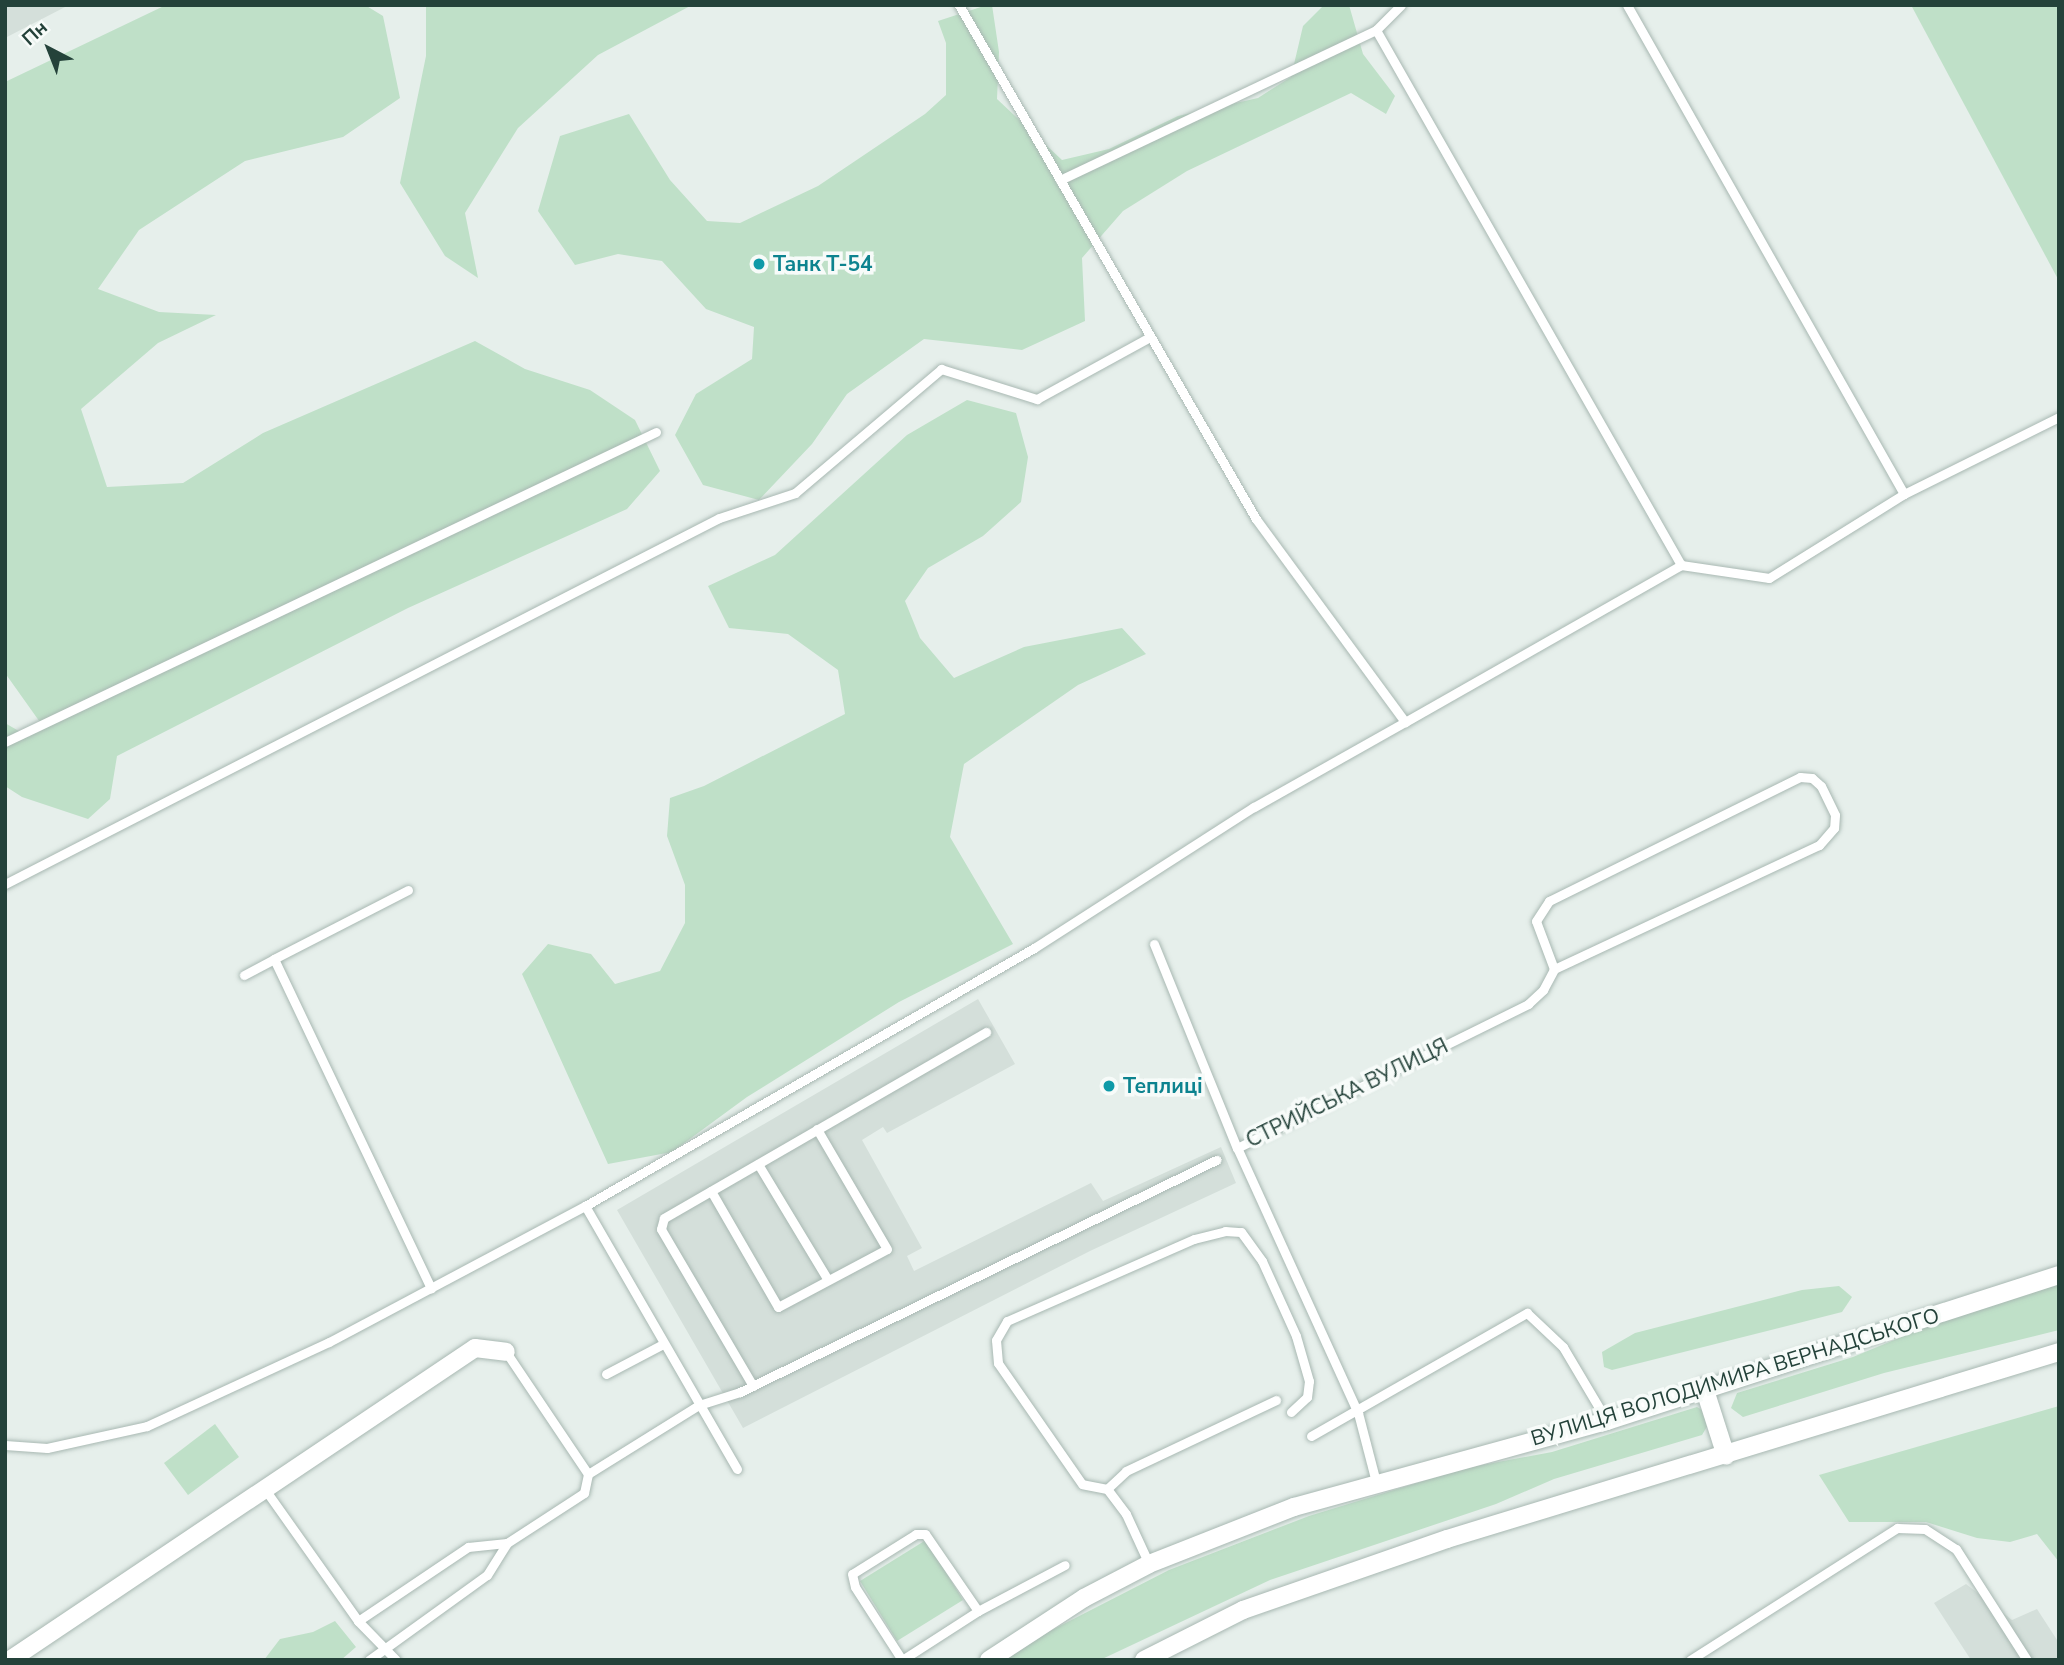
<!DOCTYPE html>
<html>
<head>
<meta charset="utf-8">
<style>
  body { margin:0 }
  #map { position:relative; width:2064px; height:1665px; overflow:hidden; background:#e6efeb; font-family:"Nunito Sans",sans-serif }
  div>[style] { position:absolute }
  .built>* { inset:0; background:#d4dfda }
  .green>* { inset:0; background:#bfe0c8 }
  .roads { filter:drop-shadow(0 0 2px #a8b8b2) drop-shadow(0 0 2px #a8b8b2) }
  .service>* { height:9px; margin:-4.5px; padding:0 4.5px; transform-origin:4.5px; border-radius:4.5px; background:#fff }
  .minor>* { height:18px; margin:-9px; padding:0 9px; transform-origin:9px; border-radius:9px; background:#fff }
  .dots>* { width:19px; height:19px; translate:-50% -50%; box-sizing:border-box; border:4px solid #f7fbf9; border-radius:50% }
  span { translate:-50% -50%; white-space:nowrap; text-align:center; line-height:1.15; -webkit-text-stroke:7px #f7fbf9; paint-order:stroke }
  .culture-label { font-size:21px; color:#0d838f; font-weight:700 }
  .left { translate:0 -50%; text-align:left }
  .street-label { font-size:21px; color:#24423a }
  .frame { position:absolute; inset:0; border:7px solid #24423a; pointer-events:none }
  .north { position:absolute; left:14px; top:14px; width:70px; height:70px; -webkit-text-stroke:5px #f7fbf9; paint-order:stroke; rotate:318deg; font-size:19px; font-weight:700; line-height:28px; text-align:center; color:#24423a }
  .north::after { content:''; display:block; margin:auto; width:24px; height:32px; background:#24423a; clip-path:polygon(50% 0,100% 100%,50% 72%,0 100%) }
</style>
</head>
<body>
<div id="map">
  <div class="built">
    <div style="clip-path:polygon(5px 5px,69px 5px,5px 38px)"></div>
    <div style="clip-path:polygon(978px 999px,1015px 1064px,887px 1133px,883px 1127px,862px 1140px,922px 1248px,907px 1256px,914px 1271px,1091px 1183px,1103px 1201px,1221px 1147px,1236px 1183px,1090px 1251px,743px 1428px,617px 1210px)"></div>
    <div style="clip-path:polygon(1966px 1584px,2012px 1620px,2037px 1609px,2059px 1643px,2059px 1660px,1971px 1660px,1934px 1603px)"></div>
  </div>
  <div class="green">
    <div style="clip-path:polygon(166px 5px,365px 5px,383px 16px,400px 98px,343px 137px,245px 161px,139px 230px,98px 289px,159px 312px,216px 315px,158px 343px,81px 409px,107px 487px,183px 483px,263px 433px,475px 341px,525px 369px,590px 390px,635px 420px,660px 471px,627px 509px,408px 608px,117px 756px,110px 799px,88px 819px,22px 797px,5px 786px,5px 723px,29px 737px,42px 725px,5px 673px,5px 82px)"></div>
    <div style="clip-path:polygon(426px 5px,692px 5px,598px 55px,518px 128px,465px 213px,478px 278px,445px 256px,400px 183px,426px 56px)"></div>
    <div style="clip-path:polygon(987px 5px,992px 5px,999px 52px,997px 99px,1062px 160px,1109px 149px,1178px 116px,1258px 98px,1291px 77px,1303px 26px,1324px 5px,1349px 5px,1363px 54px,1395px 96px,1386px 114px,1351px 93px,1187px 171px,1123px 211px,1082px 258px,1085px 321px,1022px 350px,924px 339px,847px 394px,812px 444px,759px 500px,703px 485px,675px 435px,696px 394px,752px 359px,754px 327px,706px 309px,662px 261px,618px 254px,575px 265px,538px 211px,560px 136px,629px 114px,670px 180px,707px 221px,740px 223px,818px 186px,925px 114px,946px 95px,946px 43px,938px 21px)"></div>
    <div style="clip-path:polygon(1911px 5px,2059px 5px,2059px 281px)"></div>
    <div style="clip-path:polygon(967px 400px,1016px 413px,1028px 457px,1021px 502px,983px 536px,928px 568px,905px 601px,920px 638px,954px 678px,1024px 647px,1122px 628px,1146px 654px,1078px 685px,964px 764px,950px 837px,1013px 944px,899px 1002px,747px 1097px,672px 1152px,608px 1164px,522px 974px,548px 944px,591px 954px,615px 984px,660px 971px,685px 923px,685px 885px,667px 836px,670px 798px,704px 786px,845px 714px,838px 670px,788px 634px,729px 628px,708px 586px,775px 555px,907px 435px)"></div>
    <div style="clip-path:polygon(2059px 1281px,2059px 1330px,1884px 1373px,1743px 1417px,1731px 1408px,1737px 1393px,1853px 1357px,1974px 1307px)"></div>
    <div style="clip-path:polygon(1839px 1286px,1852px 1297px,1842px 1312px,1612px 1370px,1604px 1367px,1602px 1352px,1635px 1333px,1802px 1290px)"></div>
    <div style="clip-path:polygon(2059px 1406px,2059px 1562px,2037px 1534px,2010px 1542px,1977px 1538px,1926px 1522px,1849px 1522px,1819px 1475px)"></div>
    <div style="clip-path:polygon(1697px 1407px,1702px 1410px,1708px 1425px,1702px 1435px,1554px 1479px,1496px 1504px,1270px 1580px,1100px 1660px,1005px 1660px,1050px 1631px,1169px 1570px,1309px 1516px,1466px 1468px,1552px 1452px)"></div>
    <div style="clip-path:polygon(215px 1424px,239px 1457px,188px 1495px,164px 1463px)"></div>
    <div style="clip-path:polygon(926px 1540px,963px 1600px,897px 1641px,860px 1581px)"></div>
    <div style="clip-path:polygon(335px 1621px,356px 1647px,341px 1660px,264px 1660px,280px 1639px,313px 1632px)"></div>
  </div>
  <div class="roads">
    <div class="service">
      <div style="left:959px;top:5px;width:594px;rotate:59.98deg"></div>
      <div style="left:1256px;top:519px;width:252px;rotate:53.7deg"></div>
      <div style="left:1405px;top:722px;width:318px;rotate:-29.6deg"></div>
      <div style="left:1681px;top:565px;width:89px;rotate:8.4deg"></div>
      <div style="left:1769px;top:578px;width:159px;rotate:-31.9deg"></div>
      <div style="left:1904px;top:494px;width:562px;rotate:-119.53deg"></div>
      <div style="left:1401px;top:5px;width:35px;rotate:135deg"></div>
      <div style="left:1376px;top:30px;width:616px;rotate:60.31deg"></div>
      <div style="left:1060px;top:180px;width:350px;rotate:-25.4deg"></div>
      <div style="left:1904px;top:494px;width:173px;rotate:-26.4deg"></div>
      <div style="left:5px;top:742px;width:721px;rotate:-25.46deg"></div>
      <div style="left:1800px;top:777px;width:12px;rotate:5deg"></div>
      <div style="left:1812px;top:778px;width:12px;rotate:42deg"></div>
      <div style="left:1821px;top:786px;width:32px;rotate:64deg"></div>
      <div style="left:1835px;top:815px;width:13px;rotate:94deg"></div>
      <div style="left:1834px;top:828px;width:23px;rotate:131deg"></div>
      <div style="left:1819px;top:845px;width:293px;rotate:154.9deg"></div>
      <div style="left:1554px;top:969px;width:51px;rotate:-110.6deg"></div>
      <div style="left:1536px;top:921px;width:24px;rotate:-57deg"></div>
      <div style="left:1549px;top:901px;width:280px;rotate:-26.3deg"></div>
      <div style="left:5px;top:884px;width:802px;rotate:-27.14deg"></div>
      <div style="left:719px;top:518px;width:80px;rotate:-18.2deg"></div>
      <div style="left:795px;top:493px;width:192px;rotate:-40.3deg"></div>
      <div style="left:941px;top:369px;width:101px;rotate:17.4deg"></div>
      <div style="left:1037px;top:399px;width:129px;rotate:-28.8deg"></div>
      <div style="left:408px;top:890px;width:151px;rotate:152.8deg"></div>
      <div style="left:274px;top:959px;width:365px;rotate:64.5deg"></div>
      <div style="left:1154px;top:944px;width:220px;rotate:67.9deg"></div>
      <div style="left:244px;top:975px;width:34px;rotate:-28deg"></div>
      <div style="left:758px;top:1164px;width:135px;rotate:58.9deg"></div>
      <div style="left:711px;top:1191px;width:134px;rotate:60deg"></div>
      <div style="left:778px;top:1307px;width:123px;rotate:-28deg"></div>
      <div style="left:887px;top:1249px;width:139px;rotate:-120.3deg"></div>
      <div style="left:606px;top:1374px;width:64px;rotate:-27.8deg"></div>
      <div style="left:753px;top:1386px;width:182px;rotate:-120.4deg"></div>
      <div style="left:661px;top:1229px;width:11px;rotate:-75deg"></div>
      <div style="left:664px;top:1218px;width:372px;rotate:-30deg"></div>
      <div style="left:1311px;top:1436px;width:249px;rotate:-29.7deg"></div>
      <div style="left:1527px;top:1313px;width:50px;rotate:43.4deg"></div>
      <div style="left:1563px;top:1347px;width:86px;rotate:59.3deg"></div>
      <div style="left:5px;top:1445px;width:42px;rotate:4.1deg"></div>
      <div style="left:47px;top:1448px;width:102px;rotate:-12.4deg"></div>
      <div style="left:147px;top:1426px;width:200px;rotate:-24.8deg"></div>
      <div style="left:329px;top:1342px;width:290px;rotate:-28deg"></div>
      <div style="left:737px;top:1469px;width:304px;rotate:-120deg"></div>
      <div style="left:585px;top:1206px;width:518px;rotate:-29.88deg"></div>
      <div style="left:1034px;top:948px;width:261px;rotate:-32.7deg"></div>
      <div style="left:1254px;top:807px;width:173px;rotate:-29.4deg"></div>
      <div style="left:588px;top:1474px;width:131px;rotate:-31.9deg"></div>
      <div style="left:699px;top:1405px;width:43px;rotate:-17.6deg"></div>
      <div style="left:740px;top:1392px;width:530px;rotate:-25.98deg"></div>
      <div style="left:1376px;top:1482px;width:71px;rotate:-104.6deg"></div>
      <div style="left:1358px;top:1413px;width:291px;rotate:-114.5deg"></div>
      <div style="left:1237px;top:1148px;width:325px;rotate:-26.3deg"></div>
      <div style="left:1528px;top:1004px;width:21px;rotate:-43deg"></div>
      <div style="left:1543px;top:990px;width:24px;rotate:-62deg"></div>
      <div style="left:264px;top:1488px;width:163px;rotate:54.7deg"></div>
      <div style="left:358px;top:1621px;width:54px;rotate:45.7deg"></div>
      <div style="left:1107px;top:1489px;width:25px;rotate:-169deg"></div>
      <div style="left:1082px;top:1484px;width:147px;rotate:-124.8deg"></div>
      <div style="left:998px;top:1363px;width:23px;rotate:-95deg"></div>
      <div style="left:996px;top:1340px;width:22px;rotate:-60deg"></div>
      <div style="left:1007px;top:1321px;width:204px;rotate:-23.7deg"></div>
      <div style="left:1194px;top:1239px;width:32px;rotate:-14deg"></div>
      <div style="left:1225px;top:1231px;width:16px;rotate:4deg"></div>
      <div style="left:1241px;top:1232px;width:36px;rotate:54deg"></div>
      <div style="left:1262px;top:1261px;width:82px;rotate:65.6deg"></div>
      <div style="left:1296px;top:1336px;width:47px;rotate:73.9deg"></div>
      <div style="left:1309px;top:1381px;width:16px;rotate:97deg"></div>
      <div style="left:1307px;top:1397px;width:22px;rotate:137deg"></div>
      <div style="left:1149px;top:1564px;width:55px;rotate:-114.7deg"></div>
      <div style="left:1126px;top:1514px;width:31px;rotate:-127deg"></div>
      <div style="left:1107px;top:1489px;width:26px;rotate:-43deg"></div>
      <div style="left:1126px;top:1471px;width:166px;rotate:-25.3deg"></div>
      <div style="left:978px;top:1611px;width:93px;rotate:-124.5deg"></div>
      <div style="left:925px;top:1534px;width:9px;rotate:180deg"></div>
      <div style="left:916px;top:1534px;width:75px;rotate:148deg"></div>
      <div style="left:852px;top:1574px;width:13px;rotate:77deg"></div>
      <div style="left:855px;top:1587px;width:87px;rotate:57.2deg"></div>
      <div style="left:902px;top:1660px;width:90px;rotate:-32.8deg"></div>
      <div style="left:978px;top:1611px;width:98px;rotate:-27.9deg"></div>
      <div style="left:358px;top:1621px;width:133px;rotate:-33.9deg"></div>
      <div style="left:468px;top:1547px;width:39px;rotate:-6deg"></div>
      <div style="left:507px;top:1543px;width:92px;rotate:-33deg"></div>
      <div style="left:584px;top:1493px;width:19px;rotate:-78deg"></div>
      <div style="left:588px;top:1474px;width:147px;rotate:-123.9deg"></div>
      <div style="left:369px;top:1660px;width:145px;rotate:-35.8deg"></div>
      <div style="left:487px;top:1575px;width:38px;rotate:-58deg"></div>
      <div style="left:1690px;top:1660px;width:246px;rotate:-32.5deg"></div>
      <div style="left:1897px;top:1528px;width:28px;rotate:2deg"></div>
      <div style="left:1925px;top:1529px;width:37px;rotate:33deg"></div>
      <div style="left:1956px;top:1549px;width:132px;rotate:57.4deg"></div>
    </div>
    <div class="minor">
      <div style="left:1704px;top:1387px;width:72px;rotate:72.3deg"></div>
      <div style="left:10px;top:1660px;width:560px;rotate:-33.86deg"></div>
      <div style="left:475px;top:1348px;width:31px;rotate:7deg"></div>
      <div style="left:989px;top:1660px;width:113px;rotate:-33.1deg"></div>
      <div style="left:1084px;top:1598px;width:73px;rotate:-27.6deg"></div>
      <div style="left:1149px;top:1564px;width:156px;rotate:-21.5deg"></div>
      <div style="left:1294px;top:1507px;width:325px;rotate:-15.4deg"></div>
      <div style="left:1607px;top:1421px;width:475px;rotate:-17.9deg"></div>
      <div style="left:1144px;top:1660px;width:111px;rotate:-26.8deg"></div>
      <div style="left:1243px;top:1610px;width:216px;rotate:-19.2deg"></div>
      <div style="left:1447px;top:1539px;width:640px;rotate:-16.99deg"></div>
    </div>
  </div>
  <div class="dots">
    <div style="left:759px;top:264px;background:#0f9aa8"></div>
    <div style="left:1109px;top:1086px;background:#0f9aa8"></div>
  </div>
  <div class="culture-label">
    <span class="left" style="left:773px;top:264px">Танк Т-54</span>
    <span class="left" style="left:1123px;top:1086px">Теплиці</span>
  </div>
  <div class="street-label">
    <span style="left:1347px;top:1093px;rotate:-26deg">СТРИЙСЬКА ВУЛИЦЯ</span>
    <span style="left:1735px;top:1377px;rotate:-17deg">ВУЛИЦЯ ВОЛОДИМИРА ВЕРНАДСЬКОГО</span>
  </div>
  <div class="frame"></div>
  <div class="north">Пн</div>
</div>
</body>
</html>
